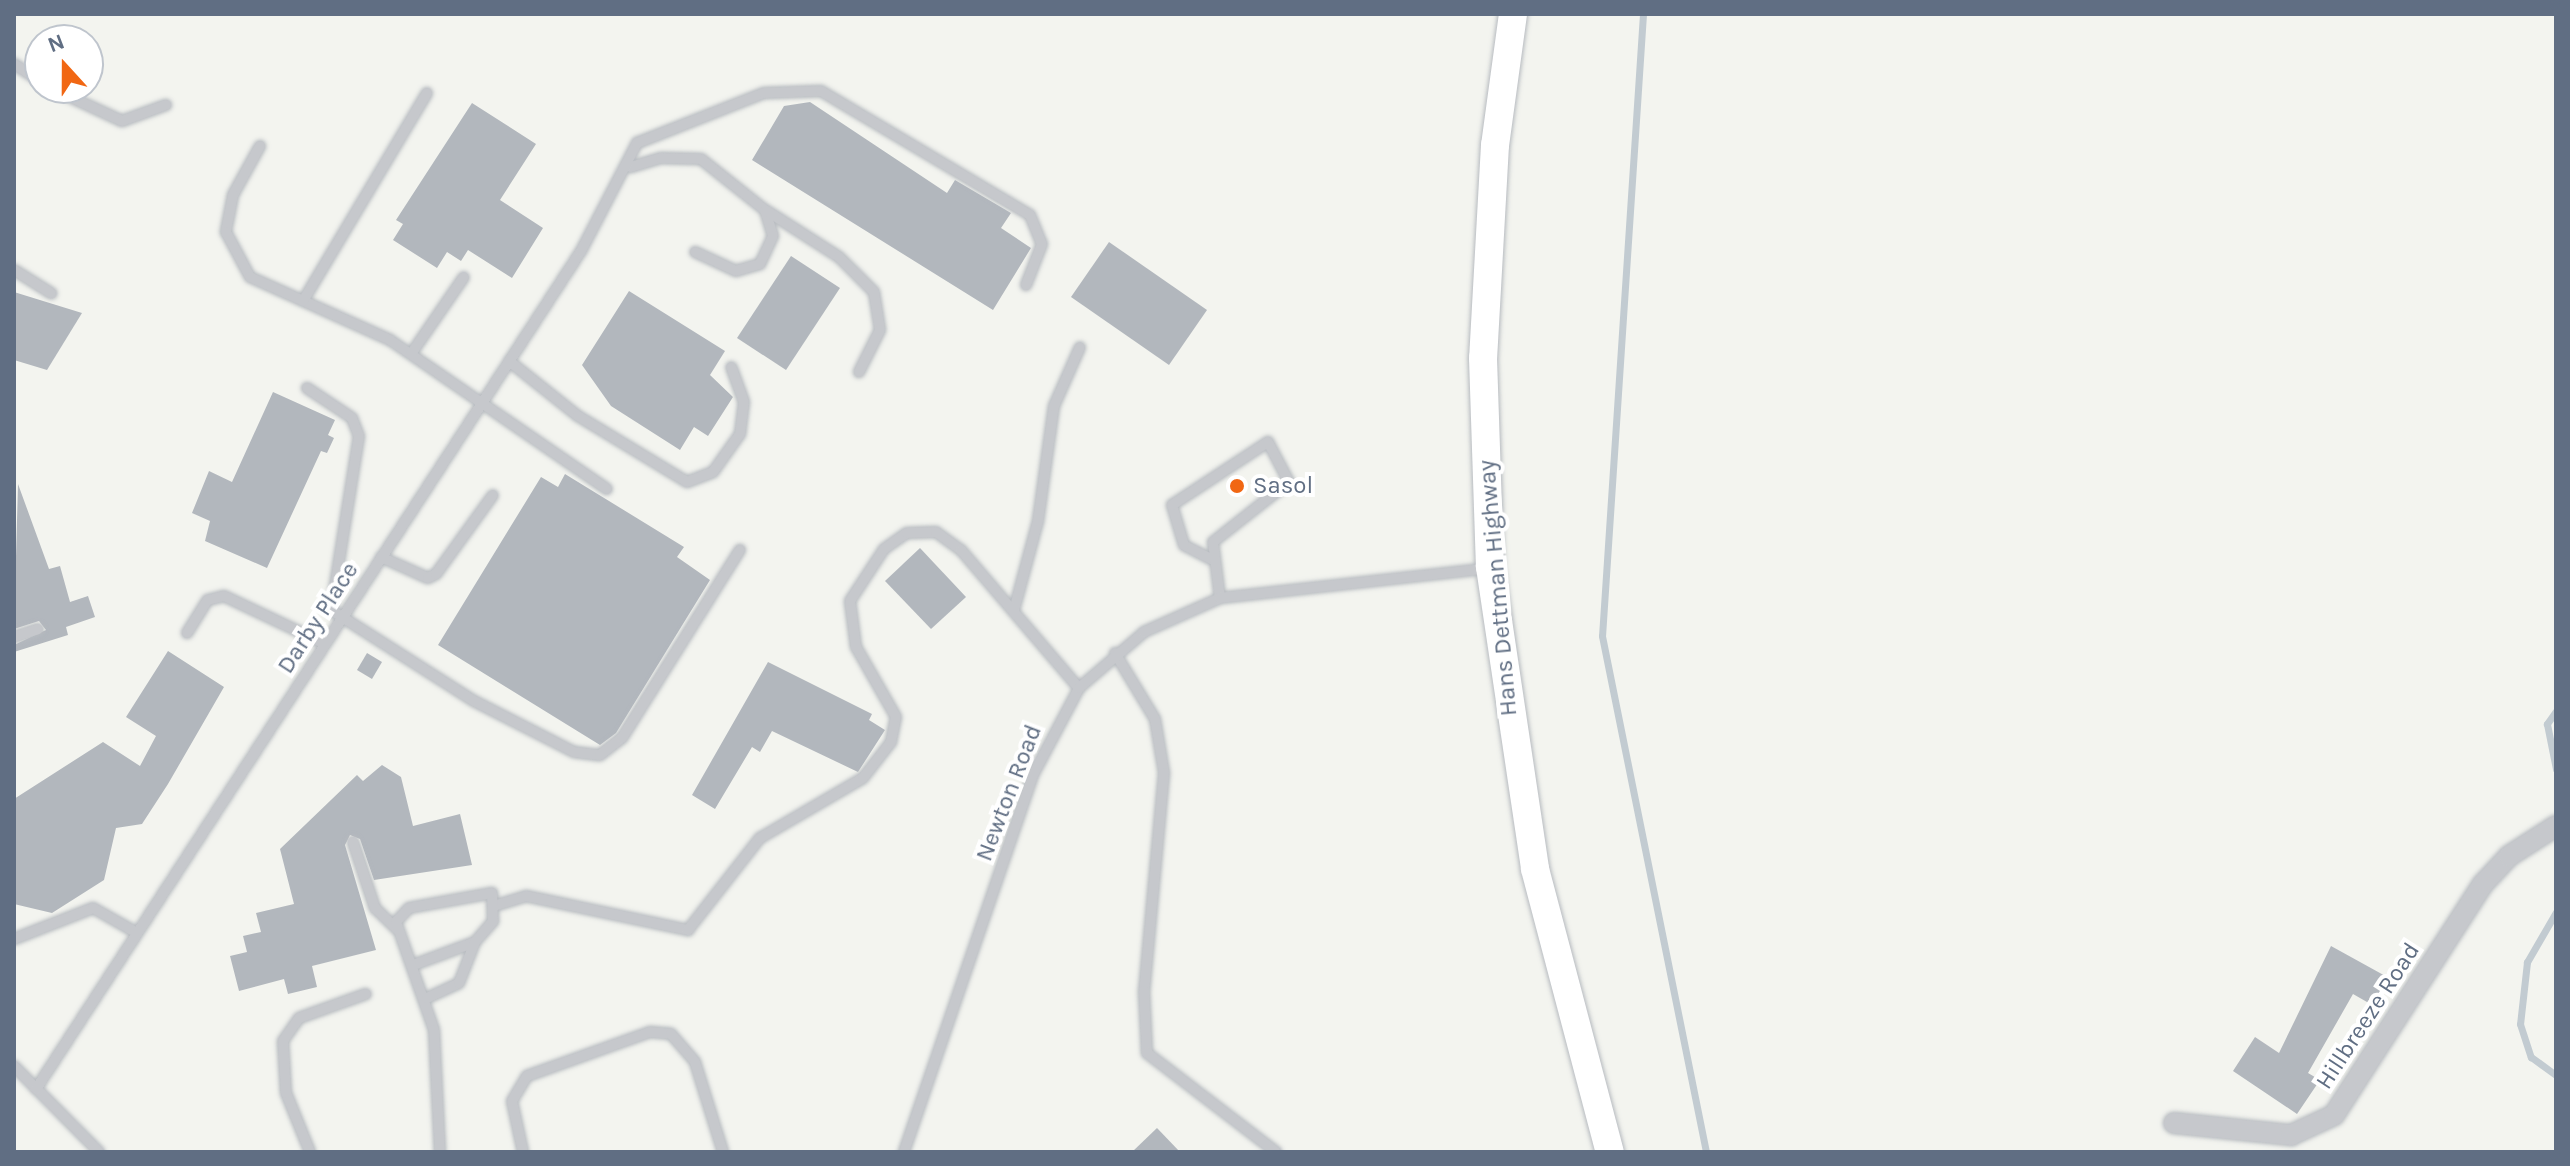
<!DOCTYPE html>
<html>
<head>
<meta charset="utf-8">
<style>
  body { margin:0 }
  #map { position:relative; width:2570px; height:1166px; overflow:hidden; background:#f3f4ef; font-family:Karla,sans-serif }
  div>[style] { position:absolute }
  .stream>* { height:7px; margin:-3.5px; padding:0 3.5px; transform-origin:3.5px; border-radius:3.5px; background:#c2cbd1 }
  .building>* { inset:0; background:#b2b7bd }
  .roads { filter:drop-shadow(0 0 2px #b7bbc0) drop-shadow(0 0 2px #b7bbc0) }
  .lane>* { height:10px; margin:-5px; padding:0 5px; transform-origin:5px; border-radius:5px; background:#c6c8cc }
  .street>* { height:20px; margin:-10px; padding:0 10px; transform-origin:10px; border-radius:10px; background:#c6c8cc }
  .secondary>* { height:28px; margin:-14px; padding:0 14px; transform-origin:14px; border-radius:14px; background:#fff }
  .dots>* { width:22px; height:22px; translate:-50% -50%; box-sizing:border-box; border:4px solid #fff; border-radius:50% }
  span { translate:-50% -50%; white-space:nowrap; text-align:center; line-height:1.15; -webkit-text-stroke:8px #fff; paint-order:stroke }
  .poi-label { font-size:24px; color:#606e83 }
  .left { translate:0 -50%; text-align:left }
  .street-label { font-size:24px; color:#606e83 }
  .frame { position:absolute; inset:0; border:16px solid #606e83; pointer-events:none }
  .north { position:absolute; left:24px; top:24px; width:80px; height:80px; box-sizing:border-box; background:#fff; border:2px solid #bfc5cd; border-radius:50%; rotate:339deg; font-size:22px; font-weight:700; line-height:32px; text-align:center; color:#606e83 }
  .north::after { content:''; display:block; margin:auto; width:28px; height:36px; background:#f16713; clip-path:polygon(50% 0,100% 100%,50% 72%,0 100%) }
</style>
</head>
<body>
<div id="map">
  <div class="stream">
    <div style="left:1643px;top:14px;width:623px;rotate:93.77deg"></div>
    <div style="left:1602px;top:636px;width:526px;rotate:78.6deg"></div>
    <div style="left:2556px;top:711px;width:16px;rotate:125deg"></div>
    <div style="left:2547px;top:724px;width:46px;rotate:78.7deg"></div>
    <div style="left:2556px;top:912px;width:58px;rotate:120.1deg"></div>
    <div style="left:2527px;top:962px;width:62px;rotate:96.4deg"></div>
    <div style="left:2520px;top:1024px;width:35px;rotate:72deg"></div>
    <div style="left:2531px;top:1057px;width:31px;rotate:36deg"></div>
  </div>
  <div class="building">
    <div style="clip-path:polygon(810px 102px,947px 193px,955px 180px,1011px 213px,1001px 228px,1031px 248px,993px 310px,752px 160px,784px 106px)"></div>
    <div style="clip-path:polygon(472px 103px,536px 144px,500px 200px,543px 228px,512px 278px,468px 250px,461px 261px,447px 252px,437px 268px,393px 240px,403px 224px,396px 220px)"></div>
    <div style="clip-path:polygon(1109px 242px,1207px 310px,1169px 365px,1071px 297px)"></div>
    <div style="clip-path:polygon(791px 256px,840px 288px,786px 370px,737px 338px)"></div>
    <div style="clip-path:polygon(629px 291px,725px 351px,710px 375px,733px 397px,708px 436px,694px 427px,680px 450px,611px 406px,582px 365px)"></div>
    <div style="clip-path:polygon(14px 292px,82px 313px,47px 370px,14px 360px)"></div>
    <div style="clip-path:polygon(273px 392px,335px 420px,328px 435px,334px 438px,327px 453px,321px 451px,267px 568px,205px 541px,210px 521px,192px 513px,209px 471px,232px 482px)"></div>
    <div style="clip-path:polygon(565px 474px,684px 547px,677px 557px,710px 580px,616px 733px,600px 745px,438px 645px,541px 477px,558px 487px)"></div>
    <div style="clip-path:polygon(18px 484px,49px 569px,60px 566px,70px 602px,88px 596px,95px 617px,66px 627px,68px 635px,14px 652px,14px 645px,46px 630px,39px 621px,14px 629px)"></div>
    <div style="clip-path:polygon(920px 548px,966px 597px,931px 629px,885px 581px)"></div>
    <div style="clip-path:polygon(168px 651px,224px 687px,168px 784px,142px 824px,116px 828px,104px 880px,52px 913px,14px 904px,14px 799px,103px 742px,140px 766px,156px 736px,126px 717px)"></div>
    <div style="clip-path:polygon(367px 653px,382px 662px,372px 679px,357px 670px)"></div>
    <div style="clip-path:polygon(768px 662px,872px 714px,869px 720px,885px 730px,858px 772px,772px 731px,760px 752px,752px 747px,715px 809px,692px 795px)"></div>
    <div style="clip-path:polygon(382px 765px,401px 777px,413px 826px,460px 814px,472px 865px,374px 880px,360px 839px,350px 835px,345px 845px,376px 950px,312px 966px,317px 987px,288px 994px,284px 979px,239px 991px,230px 956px,247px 952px,243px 936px,261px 932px,256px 913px,294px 904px,280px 849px,357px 775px,363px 781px)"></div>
    <div style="clip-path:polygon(2331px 946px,2389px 978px,2374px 1006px,2353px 994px,2308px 1073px,2320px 1080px,2297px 1114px,2233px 1071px,2255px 1037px,2279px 1053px)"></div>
    <div style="clip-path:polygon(1157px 1128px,1180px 1152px,1132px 1152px)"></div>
  </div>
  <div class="roads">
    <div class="lane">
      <div style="left:14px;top:64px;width:31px;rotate:33deg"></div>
      <div style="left:51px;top:88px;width:78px;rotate:24.9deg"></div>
      <div style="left:122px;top:121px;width:47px;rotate:-20deg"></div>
      <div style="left:260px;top:146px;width:56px;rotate:118.9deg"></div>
      <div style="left:233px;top:195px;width:38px;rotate:101deg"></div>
      <div style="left:226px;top:232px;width:51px;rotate:61.9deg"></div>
      <div style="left:250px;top:277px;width:154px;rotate:24.2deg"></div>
      <div style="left:390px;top:340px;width:263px;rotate:34.5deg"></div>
      <div style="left:631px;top:167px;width:31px;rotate:-17deg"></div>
      <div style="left:661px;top:158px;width:40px;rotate:1.4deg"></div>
      <div style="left:701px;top:159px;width:82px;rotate:38.6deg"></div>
      <div style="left:765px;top:210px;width:27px;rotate:73deg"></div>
      <div style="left:773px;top:236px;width:31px;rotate:115deg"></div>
      <div style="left:760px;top:264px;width:25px;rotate:164deg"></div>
      <div style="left:736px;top:271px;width:45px;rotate:-155.1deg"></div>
      <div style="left:767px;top:211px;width:85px;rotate:32.6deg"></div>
      <div style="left:839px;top:257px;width:49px;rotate:45deg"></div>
      <div style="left:874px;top:292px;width:38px;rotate:81deg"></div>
      <div style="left:880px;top:330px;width:47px;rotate:116.6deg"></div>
      <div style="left:14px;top:270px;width:44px;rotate:31.9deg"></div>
      <div style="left:303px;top:301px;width:242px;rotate:-59.2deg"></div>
      <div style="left:411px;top:354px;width:93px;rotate:-55.5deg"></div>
      <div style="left:509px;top:361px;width:88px;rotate:38.6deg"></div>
      <div style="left:578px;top:416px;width:127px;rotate:31.2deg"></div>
      <div style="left:687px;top:482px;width:28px;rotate:-21deg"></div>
      <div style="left:713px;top:472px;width:47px;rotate:-54.6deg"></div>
      <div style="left:740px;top:434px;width:32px;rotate:-83deg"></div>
      <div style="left:744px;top:402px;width:37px;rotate:-110deg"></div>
      <div style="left:307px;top:388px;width:54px;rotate:33.7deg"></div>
      <div style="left:352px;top:418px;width:19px;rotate:69deg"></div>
      <div style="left:359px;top:436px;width:176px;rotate:99.1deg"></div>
      <div style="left:331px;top:610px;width:169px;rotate:32.5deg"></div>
      <div style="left:474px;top:701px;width:112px;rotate:27deg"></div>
      <div style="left:574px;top:752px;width:26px;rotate:7deg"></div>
      <div style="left:600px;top:755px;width:28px;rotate:-38deg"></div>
      <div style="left:622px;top:738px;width:222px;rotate:-57.9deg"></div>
      <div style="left:381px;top:557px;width:51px;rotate:24.1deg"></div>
      <div style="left:428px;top:578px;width:9px;rotate:-27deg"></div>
      <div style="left:436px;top:574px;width:97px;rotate:-54.2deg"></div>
      <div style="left:1211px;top:559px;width:30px;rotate:-153deg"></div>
      <div style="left:1184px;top:545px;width:42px;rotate:-106.7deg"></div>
      <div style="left:1172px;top:505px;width:115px;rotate:-33.3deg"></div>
      <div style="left:1268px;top:442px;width:45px;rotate:62.3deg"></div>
      <div style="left:1289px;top:482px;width:97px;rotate:141.7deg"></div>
      <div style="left:1213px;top:542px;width:56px;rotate:82.9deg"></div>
      <div style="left:1014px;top:610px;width:92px;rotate:-74.9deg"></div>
      <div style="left:1038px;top:521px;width:116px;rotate:-82.1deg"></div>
      <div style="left:1054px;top:406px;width:64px;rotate:-66.2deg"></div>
      <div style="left:187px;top:633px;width:39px;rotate:-58deg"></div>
      <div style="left:208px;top:600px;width:16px;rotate:-14deg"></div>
      <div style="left:224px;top:596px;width:112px;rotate:25.4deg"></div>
      <div style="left:14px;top:637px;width:25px;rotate:-18deg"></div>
      <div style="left:1115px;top:653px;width:77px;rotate:58.8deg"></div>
      <div style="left:1155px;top:719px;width:55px;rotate:80.5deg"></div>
      <div style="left:1164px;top:773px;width:219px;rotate:95.2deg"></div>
      <div style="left:1144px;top:991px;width:62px;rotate:87.2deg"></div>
      <div style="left:1147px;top:1053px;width:163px;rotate:37.5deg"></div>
      <div style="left:353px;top:842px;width:70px;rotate:71.6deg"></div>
      <div style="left:375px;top:908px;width:30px;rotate:44deg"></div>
      <div style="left:497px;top:905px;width:30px;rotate:-17deg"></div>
      <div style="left:526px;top:896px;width:166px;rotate:11.9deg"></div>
      <div style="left:688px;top:930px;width:117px;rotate:-52deg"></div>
      <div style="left:760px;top:838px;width:119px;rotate:-30.2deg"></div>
      <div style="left:863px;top:778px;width:46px;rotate:-52.1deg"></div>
      <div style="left:891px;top:742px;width:25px;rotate:-79deg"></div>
      <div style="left:896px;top:717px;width:81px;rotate:-119.7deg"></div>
      <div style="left:856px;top:647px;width:46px;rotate:-97.4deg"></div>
      <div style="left:850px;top:601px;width:62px;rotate:-56.8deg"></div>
      <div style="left:884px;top:549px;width:28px;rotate:-35deg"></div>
      <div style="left:907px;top:533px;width:29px;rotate:-2deg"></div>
      <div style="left:936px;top:532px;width:31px;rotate:36deg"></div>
      <div style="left:961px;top:550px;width:182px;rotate:49.5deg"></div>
      <div style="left:14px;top:939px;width:85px;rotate:-21.4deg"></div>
      <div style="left:93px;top:908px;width:51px;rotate:29.6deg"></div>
      <div style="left:416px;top:964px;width:63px;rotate:-20.4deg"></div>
      <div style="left:475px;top:942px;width:28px;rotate:-49deg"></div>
      <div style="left:493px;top:921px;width:28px;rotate:-92deg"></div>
      <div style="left:492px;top:893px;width:84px;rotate:169.8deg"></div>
      <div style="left:409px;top:908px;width:19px;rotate:133deg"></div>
      <div style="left:396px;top:922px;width:114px;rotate:70.6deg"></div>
      <div style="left:434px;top:1030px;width:122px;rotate:87.2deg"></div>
      <div style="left:427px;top:998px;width:35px;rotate:-25deg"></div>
      <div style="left:459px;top:983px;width:44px;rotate:-68.7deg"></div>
      <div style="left:14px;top:1066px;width:121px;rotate:45.3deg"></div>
      <div style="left:36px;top:1089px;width:1000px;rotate:-56.96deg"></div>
      <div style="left:581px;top:251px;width:122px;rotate:-62.6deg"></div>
      <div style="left:637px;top:143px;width:136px;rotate:-21.5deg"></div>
      <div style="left:764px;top:93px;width:57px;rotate:-2deg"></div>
      <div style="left:821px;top:91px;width:243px;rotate:30.7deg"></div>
      <div style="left:1030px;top:215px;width:31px;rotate:68deg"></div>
      <div style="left:1042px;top:244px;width:44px;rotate:111.3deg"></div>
      <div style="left:310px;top:1152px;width:64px;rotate:-112.1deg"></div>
      <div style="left:286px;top:1093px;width:52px;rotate:-93.3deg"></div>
      <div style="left:283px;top:1041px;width:28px;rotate:-55deg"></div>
      <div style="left:299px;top:1018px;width:71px;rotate:-19.7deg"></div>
      <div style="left:523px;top:1152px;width:52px;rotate:-102.2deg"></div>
      <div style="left:512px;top:1101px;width:29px;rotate:-59deg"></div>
      <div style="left:527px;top:1076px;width:131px;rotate:-19.7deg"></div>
      <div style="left:650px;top:1032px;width:21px;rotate:5deg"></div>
      <div style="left:671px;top:1034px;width:37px;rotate:49deg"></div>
      <div style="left:695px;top:1062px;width:94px;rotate:72.7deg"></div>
      <div style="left:904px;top:1152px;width:398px;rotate:-71.1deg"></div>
      <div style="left:1033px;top:775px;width:98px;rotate:-62.1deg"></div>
      <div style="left:1079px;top:688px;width:86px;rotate:-40.7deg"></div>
      <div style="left:1144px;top:632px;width:83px;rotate:-24.1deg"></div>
      <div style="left:1220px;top:598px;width:272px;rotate:-6.3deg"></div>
    </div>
    <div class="street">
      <div style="left:2174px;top:1123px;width:118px;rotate:5.9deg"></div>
      <div style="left:2291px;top:1135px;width:47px;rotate:-24.9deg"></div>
      <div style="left:2334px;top:1115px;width:275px;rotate:-57.2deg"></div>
      <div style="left:2483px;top:884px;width:38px;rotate:-47deg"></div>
      <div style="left:2509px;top:856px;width:56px;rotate:-32.6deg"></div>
    </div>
    <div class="secondary">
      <div style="left:1513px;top:14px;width:132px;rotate:97.8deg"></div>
      <div style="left:1495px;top:145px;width:213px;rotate:93.2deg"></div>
      <div style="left:1483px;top:358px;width:209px;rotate:88.1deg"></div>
      <div style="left:1490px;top:567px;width:305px;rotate:81.5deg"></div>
      <div style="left:1535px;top:869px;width:293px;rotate:75.2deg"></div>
    </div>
  </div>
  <div class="dots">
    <div style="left:1237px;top:486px;background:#f16713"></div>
  </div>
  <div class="poi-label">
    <span class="left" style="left:1253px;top:486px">Sasol</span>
  </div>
  <div class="street-label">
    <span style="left:1498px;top:588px;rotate:-95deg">Hans Dettman Highway</span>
    <span style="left:318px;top:618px;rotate:-57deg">Darby Place</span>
    <span style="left:1009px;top:793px;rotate:-69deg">Newton Road</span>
    <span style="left:2368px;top:1016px;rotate:-57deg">Hillbreeze Road</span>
  </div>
  <div class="frame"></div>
  <div class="north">N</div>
</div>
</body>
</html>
